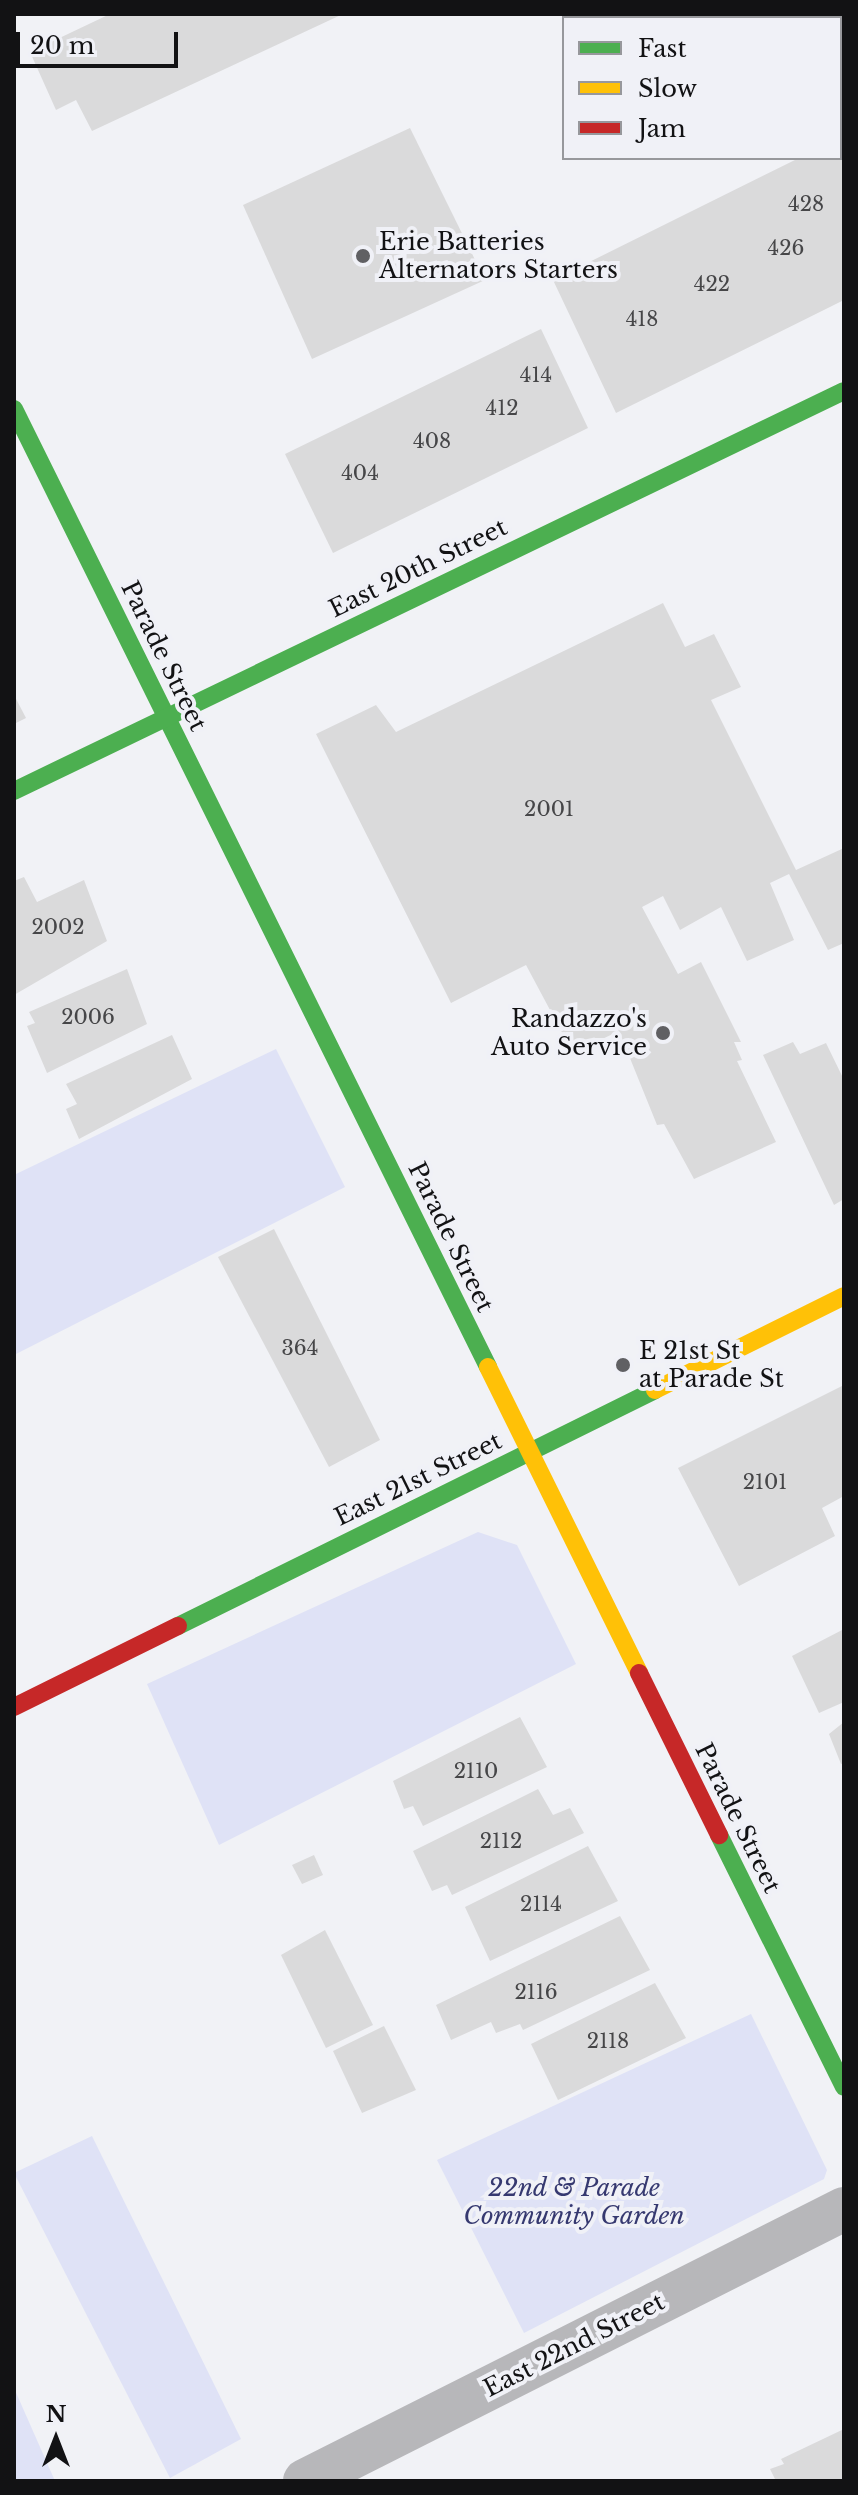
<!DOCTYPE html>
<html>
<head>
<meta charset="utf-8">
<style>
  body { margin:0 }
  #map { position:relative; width:858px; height:2495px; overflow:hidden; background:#f1f2f6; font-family:"Libre Baskerville",serif }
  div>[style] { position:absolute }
  .green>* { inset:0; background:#dfe2f6 }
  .building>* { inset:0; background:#dadadb }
  .street>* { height:44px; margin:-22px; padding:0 22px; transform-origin:22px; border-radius:22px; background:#b7b7ba }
  .fast>* { height:18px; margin:-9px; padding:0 9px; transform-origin:9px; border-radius:9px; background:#4caf50 }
  .slow>* { height:18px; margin:-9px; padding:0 9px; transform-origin:9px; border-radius:9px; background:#ffc107 }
  .jam>* { height:18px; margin:-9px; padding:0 9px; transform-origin:9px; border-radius:9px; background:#c62828 }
  .dots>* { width:22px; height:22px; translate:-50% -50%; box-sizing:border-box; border:4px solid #f0f1f7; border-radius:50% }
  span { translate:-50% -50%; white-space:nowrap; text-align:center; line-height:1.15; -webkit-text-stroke:8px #f0f1f7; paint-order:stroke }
  .number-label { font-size:20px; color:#464648 }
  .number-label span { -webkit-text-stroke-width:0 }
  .poi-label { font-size:24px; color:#121214 }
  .left { translate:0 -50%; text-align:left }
  .right { translate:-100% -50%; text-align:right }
  .street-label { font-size:24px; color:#121214 }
  .park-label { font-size:24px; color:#363970; font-style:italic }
  .frame { position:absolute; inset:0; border:16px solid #121214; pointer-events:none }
  .legend { position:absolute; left:562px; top:16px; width:280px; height:144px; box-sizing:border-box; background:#f0f1f7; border:2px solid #97989c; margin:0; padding:10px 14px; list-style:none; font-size:24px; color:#121214 }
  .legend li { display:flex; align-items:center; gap:16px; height:40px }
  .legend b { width:40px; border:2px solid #97989c }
  .north { position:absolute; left:16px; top:2399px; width:80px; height:80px; -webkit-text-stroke:6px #f0f1f7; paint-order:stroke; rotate:0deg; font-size:22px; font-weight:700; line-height:32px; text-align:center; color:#121214 }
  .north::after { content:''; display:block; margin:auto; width:28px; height:36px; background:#121214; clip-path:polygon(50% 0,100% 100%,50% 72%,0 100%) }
  .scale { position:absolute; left:16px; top:32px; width:162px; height:36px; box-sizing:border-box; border:4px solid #121214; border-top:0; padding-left:10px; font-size:24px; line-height:28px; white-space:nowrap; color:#121214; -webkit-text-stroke:6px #f0f1f7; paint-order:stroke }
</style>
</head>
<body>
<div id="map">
  <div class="green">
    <div style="clip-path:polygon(276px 1049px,345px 1187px,14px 1355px,14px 1175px)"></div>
    <div style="clip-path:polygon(478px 1532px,517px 1545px,576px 1664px,219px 1845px,147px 1684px)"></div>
    <div style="clip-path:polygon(751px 2014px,827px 2170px,824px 2179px,524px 2333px,437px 2160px)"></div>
    <div style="clip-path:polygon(92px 2136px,241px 2439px,170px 2478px,14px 2173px)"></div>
    <div style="clip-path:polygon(14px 2388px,55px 2481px,14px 2481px)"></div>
  </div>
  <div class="building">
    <div style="clip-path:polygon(110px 14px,343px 14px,92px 131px,76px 100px,56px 110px,30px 52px)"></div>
    <div style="clip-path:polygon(410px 128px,485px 280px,312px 359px,243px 205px)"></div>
    <div style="clip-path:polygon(844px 136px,844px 300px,616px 413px,553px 280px,799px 158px,840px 158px)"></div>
    <div style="clip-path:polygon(541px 329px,588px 428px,333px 553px,285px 454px)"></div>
    <div style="clip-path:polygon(663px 603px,685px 647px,714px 634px,741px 687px,711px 700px,796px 870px,844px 848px,844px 943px,828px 950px,789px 874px,770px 883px,794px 940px,747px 961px,721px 907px,680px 930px,663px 896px,642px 907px,678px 974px,701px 962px,741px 1042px,734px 1042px,742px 1060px,737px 1061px,776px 1142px,694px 1179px,664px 1124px,657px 1125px,619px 1031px,573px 1053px,526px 965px,451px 1003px,316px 734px,376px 705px,396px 732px)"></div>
    <div style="clip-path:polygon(14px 695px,26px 718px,14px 724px)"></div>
    <div style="clip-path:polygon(24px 877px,37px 902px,84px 880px,107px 941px,14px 995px,14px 881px)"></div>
    <div style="clip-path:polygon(127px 969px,147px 1024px,47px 1073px,27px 1026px,35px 1023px,29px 1012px)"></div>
    <div style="clip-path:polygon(172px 1035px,192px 1079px,79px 1139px,66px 1109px,77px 1104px,66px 1084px)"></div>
    <div style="clip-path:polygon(793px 1042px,800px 1054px,826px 1043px,844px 1080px,844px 1199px,834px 1205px,763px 1055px)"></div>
    <div style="clip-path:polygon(274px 1229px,380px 1440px,329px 1467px,218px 1257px)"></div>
    <div style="clip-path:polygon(844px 1385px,844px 1496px,822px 1508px,835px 1536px,739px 1586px,678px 1468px)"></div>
    <div style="clip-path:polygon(844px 1629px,844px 1702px,819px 1713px,792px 1656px)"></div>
    <div style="clip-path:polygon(520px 1717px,547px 1767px,423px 1826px,413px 1806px,404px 1809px,393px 1781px)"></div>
    <div style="clip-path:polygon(844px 1722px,844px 1763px,841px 1764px,829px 1734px)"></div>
    <div style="clip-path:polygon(538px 1789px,553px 1815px,570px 1808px,584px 1833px,452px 1895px,447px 1885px,432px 1891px,413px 1851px)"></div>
    <div style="clip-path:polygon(588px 1846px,618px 1901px,490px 1961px,465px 1907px)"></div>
    <div style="clip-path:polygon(314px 1855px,323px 1875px,302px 1884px,292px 1865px)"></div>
    <div style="clip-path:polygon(620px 1916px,650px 1970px,523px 2030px,520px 2024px,496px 2033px,491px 2022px,451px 2040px,436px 2005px)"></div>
    <div style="clip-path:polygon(325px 1930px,373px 2025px,326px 2048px,281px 1955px)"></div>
    <div style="clip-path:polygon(655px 1983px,686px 2038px,558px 2100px,531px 2044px)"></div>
    <div style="clip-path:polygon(384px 2026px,416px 2090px,362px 2113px,333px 2051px)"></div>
    <div style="clip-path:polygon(844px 2429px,844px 2481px,776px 2481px,770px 2469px,784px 2464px,781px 2459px)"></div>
  </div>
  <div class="street">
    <div style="left:305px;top:2481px;width:604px;rotate:-26.78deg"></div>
  </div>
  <div class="fast">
    <div style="left:14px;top:409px;width:1069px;rotate:63.67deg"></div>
    <div style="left:14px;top:791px;width:921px;rotate:-25.73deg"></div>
    <div style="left:178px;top:1626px;width:532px;rotate:-26.32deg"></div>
    <div style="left:719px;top:1835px;width:281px;rotate:63.6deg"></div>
  </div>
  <div class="slow">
    <div style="left:488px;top:1367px;width:341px;rotate:63.7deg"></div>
    <div style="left:655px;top:1390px;width:211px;rotate:-26.4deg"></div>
  </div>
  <div class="jam">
    <div style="left:639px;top:1673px;width:181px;rotate:63.7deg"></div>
    <div style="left:14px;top:1707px;width:183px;rotate:-26.3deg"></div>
  </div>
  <div class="dots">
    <div style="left:363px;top:256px;background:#606063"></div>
    <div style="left:663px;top:1033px;background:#606063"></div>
    <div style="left:623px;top:1365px;background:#606063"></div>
  </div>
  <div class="number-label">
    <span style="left:806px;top:204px">428</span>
    <span style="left:786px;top:248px">426</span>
    <span style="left:712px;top:284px">422</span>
    <span style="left:642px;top:319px">418</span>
    <span style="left:536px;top:375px">414</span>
    <span style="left:502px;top:408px">412</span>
    <span style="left:432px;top:441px">408</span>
    <span style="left:360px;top:473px">404</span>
    <span style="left:549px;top:809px">2001</span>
    <span style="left:58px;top:927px">2002</span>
    <span style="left:88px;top:1017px">2006</span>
    <span style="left:300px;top:1348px">364</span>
    <span style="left:765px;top:1482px">2101</span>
    <span style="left:476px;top:1771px">2110</span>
    <span style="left:501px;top:1841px">2112</span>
    <span style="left:541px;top:1904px">2114</span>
    <span style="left:536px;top:1992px">2116</span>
    <span style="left:608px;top:2041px">2118</span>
  </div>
  <div class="poi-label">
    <span class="left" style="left:379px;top:256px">Erie Batteries<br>Alternators Starters</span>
    <span class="right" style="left:647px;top:1033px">Randazzo's<br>Auto Service</span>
    <span class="left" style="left:639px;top:1365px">E 21st St<br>at Parade St</span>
  </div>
  <div class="street-label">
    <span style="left:418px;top:568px;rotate:-26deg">East 20th Street</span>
    <span style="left:164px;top:656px;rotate:64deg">Parade Street</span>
    <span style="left:451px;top:1237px;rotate:64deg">Parade Street</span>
    <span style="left:418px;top:1479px;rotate:-26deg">East 21st Street</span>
    <span style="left:738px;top:1818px;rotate:64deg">Parade Street</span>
    <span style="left:574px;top:2345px;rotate:-27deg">East 22nd Street</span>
  </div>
  <div class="park-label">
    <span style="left:574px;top:2202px">22nd &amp; Parade<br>Community Garden</span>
  </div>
  <div class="frame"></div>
  <ul class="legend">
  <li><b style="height:10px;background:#4caf50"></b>Fast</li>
  <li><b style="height:10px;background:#ffc107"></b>Slow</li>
  <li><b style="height:10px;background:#c62828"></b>Jam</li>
  </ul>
  <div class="north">N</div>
  <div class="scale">20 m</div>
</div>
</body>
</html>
